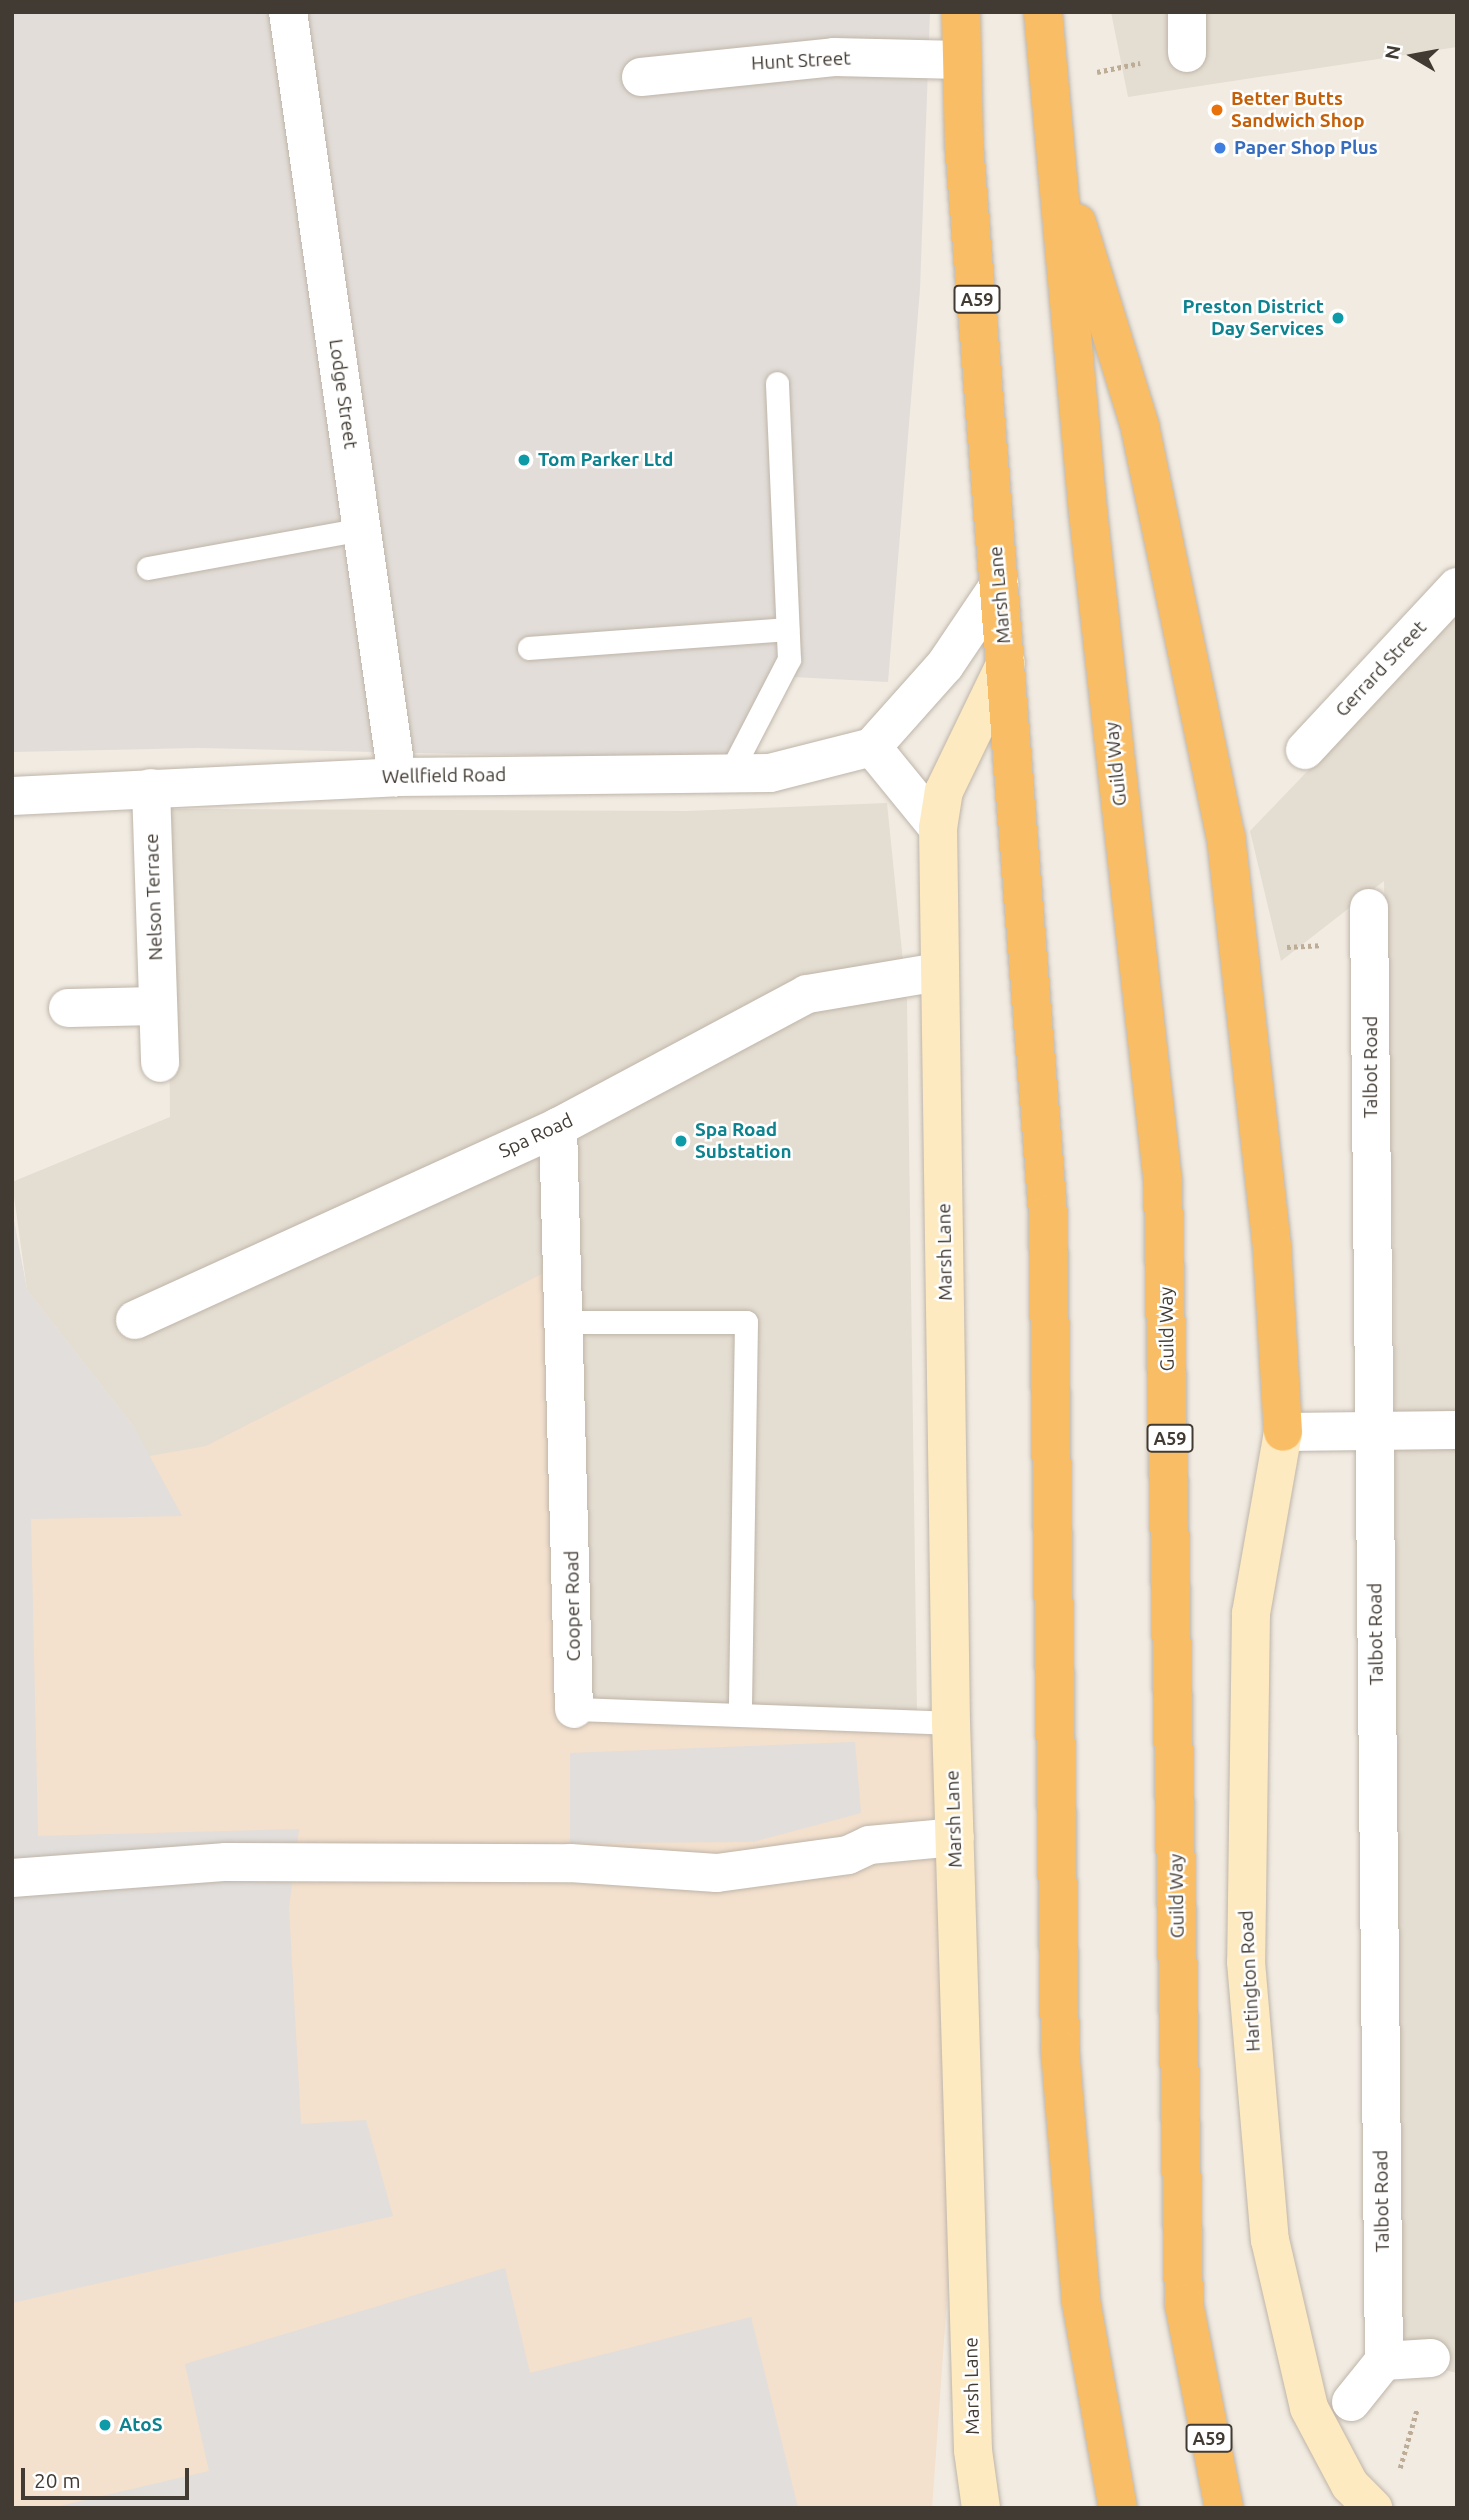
<!DOCTYPE html>
<html>
<head>
<meta charset="utf-8">
<style>
  body { margin:0 }
  #map { position:relative; width:1469px; height:2520px; overflow:hidden; background:#f1ebe2; font-family:Ubuntu,sans-serif }
  div>[style] { position:absolute }
  .residential>* { inset:0; background:#e4ddd1 }
  .commercial>* { inset:0; background:#f3e0cd }
  .industrial>* { inset:0; background:#e2ddd8 }
  .parking>* { inset:0; background:#e1dedb }
  .path>* { height:4.5px; margin-top:-2.25px; transform-origin:0; background:repeating-linear-gradient(90deg,#bdad97 0 3.5px,transparent 0 7px) }
  .roads { filter:drop-shadow(0 0 2px #bfb5a9) drop-shadow(0 0 2px #bfb5a9) }
  .lane>* { height:23px; margin:-11.5px; padding:0 11.5px; transform-origin:11.5px; border-radius:11.5px; background:#fff }
  .street>* { height:38px; margin:-19px; padding:0 19px; transform-origin:19px; border-radius:19px; background:#fff }
  .secondary>* { height:38px; margin:-19px; padding:0 19px; transform-origin:19px; border-radius:19px; background:#fdeac0 }
  .highway>* { height:38px; margin:-19px; padding:0 19px; transform-origin:19px; border-radius:19px; background:#f9be65 }
  .dots>* { width:19px; height:19px; translate:-50% -50%; box-sizing:border-box; border:4px solid #fff; border-radius:50% }
  span { translate:-50% -50%; white-space:nowrap; text-align:center; line-height:1.15; -webkit-text-stroke:5px #fff; paint-order:stroke }
  .shield-label span { padding:2px 5px; background:#fff; border:2px solid; border-radius:5px; -webkit-text-stroke-width:0 }
  .shield-label { font-size:18px; color:#423b33; font-weight:700 }
  .street-label { font-size:19px; color:#423b33 }
  .food-label { font-size:19px; color:#c56008; font-weight:700 }
  .left { translate:0 -50%; text-align:left }
  .shop-label { font-size:19px; color:#366cbe; font-weight:700 }
  .culture-label { font-size:19px; color:#0d838f; font-weight:700 }
  .right { translate:-100% -50%; text-align:right }
  .frame { position:absolute; inset:0; border:14px solid #423b33; pointer-events:none }
  .north { position:absolute; left:1378px; top:21px; width:70px; height:70px; -webkit-text-stroke:5px #fff; paint-order:stroke; rotate:280deg; font-size:19px; font-weight:700; line-height:28px; text-align:center; color:#423b33 }
  .north::after { content:''; display:block; margin:auto; width:24px; height:32px; background:#423b33; clip-path:polygon(50% 0,100% 100%,50% 72%,0 100%) }
  .scale { position:absolute; left:21px; top:2468px; width:168px; height:32px; box-sizing:border-box; border:4px solid #423b33; border-top:0; padding-left:9px; font-size:21px; line-height:24px; white-space:nowrap; color:#423b33; -webkit-text-stroke:5px #fff; paint-order:stroke }
</style>
</head>
<body>
<div id="map">
  <div class="residential">
    <div style="clip-path:polygon(1111px 12px,1457px 12px,1457px 47px,1128px 97px)"></div>
    <div style="clip-path:polygon(1457px 615px,1457px 2373px,1398px 2359px,1394px 1274px,1384px 881px,1281px 961px,1250px 831px)"></div>
    <div style="clip-path:polygon(887px 803px,907px 1001px,917px 1712px,574px 1709px,231px 1440px,150px 1460px,134px 1427px,27px 1290px,12px 1182px,170px 1117px,167px 809px,687px 811px)"></div>
  </div>
  <div class="commercial">
    <div style="clip-path:polygon(12px 1210px,27px 1290px,134px 1427px,132px 1459px,206px 1446px,565px 1262px,574px 1709px,951px 1723px,963px 2076px,932px 2508px,12px 2508px)"></div>
  </div>
  <div class="industrial">
    <div style="clip-path:polygon(12px 12px,930px 12px,920px 289px,888px 682px,775px 676px,741px 760px,198px 748px,12px 752px)"></div>
  </div>
  <div class="parking">
    <div style="clip-path:polygon(12px 1210px,27px 1290px,134px 1427px,182px 1516px,31px 1519px,38px 1836px,299px 1829px,289px 1908px,301px 2124px,366px 2120px,393px 2216px,12px 2303px)"></div>
    <div style="clip-path:polygon(855px 1742px,861px 1813px,753px 1842px,570px 1843px,570px 1753px)"></div>
    <div style="clip-path:polygon(505px 2268px,530px 2373px,751px 2317px,798px 2508px,51px 2508px,209px 2471px,185px 2364px)"></div>
  </div>
  <div class="path">
    <div style="left:1097px;top:72px;width:44px;rotate:-11.8deg"></div>
    <div style="left:1287px;top:947px;width:33px;rotate:-3deg"></div>
    <div style="left:1400px;top:2468px;width:61px;rotate:-73.9deg"></div>
  </div>
  <div class="roads">
    <div class="lane">
      <div style="left:148px;top:568px;width:219px;rotate:-10.3deg"></div>
      <div style="left:529px;top:648px;width:259px;rotate:-4.2deg"></div>
      <div style="left:730px;top:773px;width:128px;rotate:-62.6deg"></div>
      <div style="left:789px;top:659px;width:276px;rotate:-92.5deg"></div>
      <div style="left:568px;top:1322px;width:178px"></div>
      <div style="left:746px;top:1322px;width:391px;rotate:90.9deg"></div>
      <div style="left:574px;top:1709px;width:377px;rotate:2.1deg"></div>
    </div>
    <div class="street">
      <div style="left:288px;top:12px;width:773px;rotate:81.89deg"></div>
      <div style="left:1187px;top:12px;width:41px;rotate:90deg"></div>
      <div style="left:641px;top:77px;width:194px;rotate:-5.9deg"></div>
      <div style="left:834px;top:57px;width:127px;rotate:1.4deg"></div>
      <div style="left:872px;top:747px;width:104px;rotate:50.8deg"></div>
      <div style="left:1305px;top:750px;width:223px;rotate:-47deg"></div>
      <div style="left:151px;top:788px;width:275px;rotate:88.1deg"></div>
      <div style="left:12px;top:796px;width:385px;rotate:-2.8deg"></div>
      <div style="left:397px;top:777px;width:373px;rotate:-0.6deg"></div>
      <div style="left:770px;top:773px;width:105px;rotate:-14.3deg"></div>
      <div style="left:872px;top:747px;width:110px;rotate:-48.3deg"></div>
      <div style="left:945px;top:665px;width:97px;rotate:-56deg"></div>
      <div style="left:1369px;top:908px;width:1453px;rotate:89.41deg"></div>
      <div style="left:1384px;top:2361px;width:47px;rotate:-3.7deg"></div>
      <div style="left:68px;top:1008px;width:90px;rotate:-1.3deg"></div>
      <div style="left:558px;top:1127px;width:582px;rotate:88.43deg"></div>
      <div style="left:135px;top:1320px;width:465px;rotate:-24.5deg"></div>
      <div style="left:558px;top:1127px;width:282px;rotate:-28.1deg"></div>
      <div style="left:807px;top:994px;width:134px;rotate:-9.5deg"></div>
      <div style="left:1283px;top:1432px;width:174px;rotate:-0.7deg"></div>
      <div style="left:12px;top:1878px;width:215px;rotate:-4.3deg"></div>
      <div style="left:226px;top:1862px;width:344px;rotate:0.2deg"></div>
      <div style="left:570px;top:1863px;width:147px;rotate:3.9deg"></div>
      <div style="left:717px;top:1873px;width:132px;rotate:-7.8deg"></div>
      <div style="left:848px;top:1855px;width:23px;rotate:-25deg"></div>
      <div style="left:869px;top:1845px;width:86px;rotate:-5.3deg"></div>
      <div style="left:1351px;top:2402px;width:53px;rotate:-51.2deg"></div>
    </div>
    <div class="secondary">
      <div style="left:1283px;top:1432px;width:184px;rotate:100deg"></div>
      <div style="left:1251px;top:1613px;width:349px;rotate:90.8deg"></div>
      <div style="left:1246px;top:1962px;width:279px;rotate:85.1deg"></div>
      <div style="left:1270px;top:2240px;width:172px;rotate:76.9deg"></div>
      <div style="left:1309px;top:2408px;width:87px;rotate:62deg"></div>
      <div style="left:1350px;top:2485px;width:33px;rotate:45deg"></div>
      <div style="left:981px;top:2508px;width:59px;rotate:-97.9deg"></div>
      <div style="left:973px;top:2450px;width:727px;rotate:-91.73deg"></div>
      <div style="left:951px;top:1723px;width:895px;rotate:-90.83deg"></div>
      <div style="left:938px;top:828px;width:37px;rotate:-81deg"></div>
      <div style="left:944px;top:791px;width:142px;rotate:-64.2deg"></div>
    </div>
    <div class="highway">
      <div style="left:961px;top:12px;width:132px;rotate:88.7deg"></div>
      <div style="left:964px;top:144px;width:1073px;rotate:85.51deg"></div>
      <div style="left:1048px;top:1214px;width:836px;rotate:89.18deg"></div>
      <div style="left:1060px;top:2050px;width:252px;rotate:85.2deg"></div>
      <div style="left:1081px;top:2301px;width:210px;rotate:79.9deg"></div>
      <div style="left:1043px;top:12px;width:502px;rotate:84.86deg"></div>
      <div style="left:1088px;top:512px;width:675px;rotate:83.62deg"></div>
      <div style="left:1163px;top:1183px;width:1121px;rotate:88.93deg"></div>
      <div style="left:1184px;top:2304px;width:208px;rotate:78.9deg"></div>
      <div style="left:1077px;top:223px;width:214px;rotate:72.8deg"></div>
      <div style="left:1140px;top:427px;width:419px;rotate:78.2deg"></div>
      <div style="left:1226px;top:837px;width:413px;rotate:83.6deg"></div>
      <div style="left:1272px;top:1247px;width:185px;rotate:86.6deg"></div>
    </div>
  </div>
  <div class="dots">
    <div style="left:1217px;top:110px;background:#e8710a"></div>
    <div style="left:1220px;top:148px;background:#3f7fe0"></div>
    <div style="left:1338px;top:318px;background:#0f9aa8"></div>
    <div style="left:524px;top:460px;background:#0f9aa8"></div>
    <div style="left:681px;top:1141px;background:#0f9aa8"></div>
    <div style="left:105px;top:2425px;background:#0f9aa8"></div>
  </div>
  <div class="shield-label">
    <span style="left:977px;top:299px">A59</span>
    <span style="left:1170px;top:1438px">A59</span>
    <span style="left:1209px;top:2438px">A59</span>
  </div>
  <div class="street-label">
    <span style="left:801px;top:61px;rotate:-3deg">Hunt Street</span>
    <span style="left:343px;top:394px;rotate:82deg">Lodge Street</span>
    <span style="left:1000px;top:595px;rotate:-95deg">Marsh Lane</span>
    <span style="left:1381px;top:669px;rotate:-47deg">Gerrard Street</span>
    <span style="left:1116px;top:764px;rotate:-96deg">Guild Way</span>
    <span style="left:444px;top:776px;rotate:-1deg">Wellfield Road</span>
    <span style="left:154px;top:897px;rotate:-92deg">Nelson Terrace</span>
    <span style="left:1371px;top:1067px;rotate:-90deg">Talbot Road</span>
    <span style="left:536px;top:1136px;rotate:-25deg">Spa Road</span>
    <span style="left:945px;top:1252px;rotate:-91deg">Marsh Lane</span>
    <span style="left:1167px;top:1329px;rotate:-91deg">Guild Way</span>
    <span style="left:573px;top:1606px;rotate:-91deg">Cooper Road</span>
    <span style="left:1376px;top:1634px;rotate:-91deg">Talbot Road</span>
    <span style="left:954px;top:1819px;rotate:-92deg">Marsh Lane</span>
    <span style="left:1177px;top:1896px;rotate:-91deg">Guild Way</span>
    <span style="left:1250px;top:1981px;rotate:-93deg">Hartington Road</span>
    <span style="left:1382px;top:2201px;rotate:-91deg">Talbot Road</span>
    <span style="left:972px;top:2386px;rotate:-91deg">Marsh Lane</span>
  </div>
  <div class="food-label">
    <span class="left" style="left:1231px;top:110px">Better Butts<br>Sandwich Shop</span>
  </div>
  <div class="shop-label">
    <span class="left" style="left:1234px;top:148px">Paper Shop Plus</span>
  </div>
  <div class="culture-label">
    <span class="right" style="left:1324px;top:318px">Preston District<br>Day Services</span>
    <span class="left" style="left:538px;top:460px">Tom Parker Ltd</span>
    <span class="left" style="left:695px;top:1141px">Spa Road<br>Substation</span>
    <span class="left" style="left:119px;top:2425px">AtoS</span>
  </div>
  <div class="frame"></div>
  <div class="north">N</div>
  <div class="scale">20 m</div>
</div>
</body>
</html>
